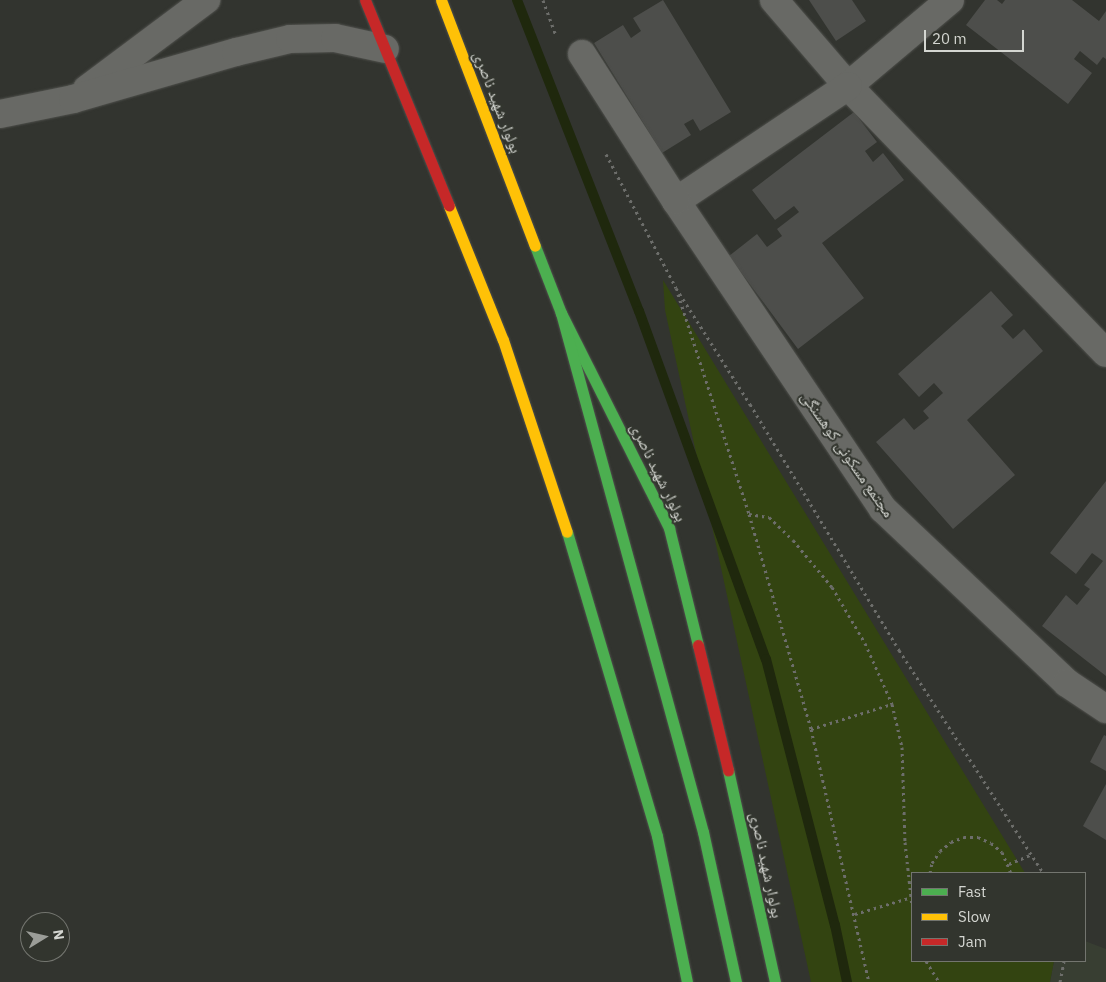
<!DOCTYPE html>
<html>
<head>
<meta charset="utf-8">
<style>
  body { margin:0 }
  #map { position:relative; width:1106px; height:982px; overflow:hidden; background:#32342f; font-family:"IBM Plex Sans","Noto Naskh Arabic",sans-serif }
  div>[style] { position:absolute }
  .built>* { inset:0; background:#383e32 }
  .green>* { inset:0; background:#341 }
  .stream>* { height:10px; margin:-5px; padding:0 5px; transform-origin:5px; border-radius:5px; background:#1f280d }
  .building>* { inset:0; background:#4d4e4b }
  .path>* { height:3px; margin-top:-1.5px; transform-origin:0; background:repeating-linear-gradient(90deg,#6d6e6b 0 2.5px,transparent 0 6.5px) }
  .roads { filter:drop-shadow(0 0 1px #4f504c) drop-shadow(0 0 1px #4f504c) }
  .street>* { height:28px; margin:-14px; padding:0 14px; transform-origin:14px; border-radius:14px; background:#686965 }
  .fast>* { height:11px; margin:-5.5px; padding:0 5.5px; transform-origin:5.5px; border-radius:5.5px; background:#4caf50 }
  .slow>* { height:11px; margin:-5.5px; padding:0 5.5px; transform-origin:5.5px; border-radius:5.5px; background:#ffc107 }
  .jam>* { height:11px; margin:-5.5px; padding:0 5.5px; transform-origin:5.5px; border-radius:5.5px; background:#c62828 }
  span { translate:-50% -50%; white-space:nowrap; text-align:center; line-height:1.15; -webkit-text-stroke:4px #32352e; paint-order:stroke }
  .street-label { font-size:16px; color:#d4d6d1 }
  .legend { position:absolute; left:911px; top:872px; width:175px; height:90px; box-sizing:border-box; background:#32352e; border:1px solid #73756f; margin:0; padding:6px 9px; list-style:none; font-size:15px; color:#d4d6d1 }
  .legend li { display:flex; align-items:center; gap:10px; height:25px }
  .legend b { width:25px; border:1px solid #73756f }
  .north { position:absolute; left:20px; top:912px; width:50px; height:50px; box-sizing:border-box; background:#32352e; border:1px solid #73756f; border-radius:50%; rotate:81deg; font-size:14px; font-weight:700; line-height:20px; text-align:center; color:#d4d6d1 }
  .north::after { content:''; display:block; margin:auto; width:18px; height:22px; background:#9b9d98; clip-path:polygon(50% 0,100% 100%,50% 72%,0 100%) }
  .scale { position:absolute; left:924px; top:30px; width:100px; height:22px; box-sizing:border-box; border:2px solid #d4d6d1; border-top:0; padding-left:6px; font-size:15px; line-height:18px; white-space:nowrap; color:#d4d6d1; -webkit-text-stroke:4px #32352e; paint-order:stroke }
</style>
</head>
<body>
<div id="map">
  <div class="built">
    <div style="clip-path:polygon(1085px 941px,1106px 949px,1106px 982px,1050px 982px,1054px 961px,1085px 961px)"></div>
  </div>
  <div class="green">
    <div style="clip-path:polygon(663px 280px,1025px 873px,912px 873px,912px 961px,1054px 961px,1050px 982px,811px 982px,665px 310px)"></div>
  </div>
  <div class="stream">
    <div style="left:517px;top:0;width:334px;rotate:68.6deg"></div>
    <div style="left:639px;top:311px;width:370px;rotate:70deg"></div>
    <div style="left:766px;top:659px;width:275px;rotate:75.5deg"></div>
    <div style="left:835px;top:925px;width:58px;rotate:78.1deg"></div>
  </div>
  <div class="building">
    <div style="clip-path:polygon(663px 0,731px 112px,700px 131px,693px 119px,684px 124px,691px 135px,662px 153px,594px 43px,623px 25px,631px 38px,641px 31px,633px 18px)"></div>
    <div style="clip-path:polygon(809px 0,852px 0,866px 21px,836px 41px)"></div>
    <div style="clip-path:polygon(985px 0,997px 0,1002px 4px,1005px 0,1072px 0,1099px 21px,1106px 11px,1106px 59px,1103px 57px,1097px 65px,1080px 51px,1074px 59px,1092px 73px,1068px 104px,966px 25px)"></div>
    <div style="clip-path:polygon(854px 112px,877px 142px,865px 151px,873px 162px,883px 153px,904px 180px,822px 243px,864px 298px,798px 349px,729px 256px,757px 234px,767px 247px,782px 236px,777px 229px,799px 212px,794px 206px,775px 220px,752px 190px)"></div>
    <div style="clip-path:polygon(991px 291px,1013px 315px,1001px 326px,1013px 339px,1024px 329px,1043px 351px,967px 420px,1015px 475px,953px 529px,876px 442px,904px 418px,914px 430px,929px 418px,923px 411px,943px 393px,934px 383px,919px 397px,898px 374px)"></div>
    <div style="clip-path:polygon(1106px 481px,1106px 676px,1042px 626px,1066px 595px,1077px 605px,1090px 589px,1084px 585px,1103px 561px,1092px 553px,1076px 574px,1050px 553px)"></div>
    <div style="clip-path:polygon(1104px 735px,1106px 736px,1106px 771px,1090px 762px)"></div>
    <div style="clip-path:polygon(1106px 784px,1106px 840px,1083px 826px)"></div>
  </div>
  <div class="path">
    <div style="left:543px;top:0;width:37px;rotate:70deg"></div>
    <div style="left:606px;top:154px;width:151px;rotate:62.4deg"></div>
    <div style="left:676px;top:288px;width:138px;rotate:57.5deg"></div>
    <div style="left:750px;top:404px;width:288px;rotate:58.8deg"></div>
    <div style="left:899px;top:650px;width:265px;rotate:57.1deg"></div>
    <div style="left:678px;top:294px;width:231px;rotate:72.1deg"></div>
    <div style="left:749px;top:514px;width:224px;rotate:73.9deg"></div>
    <div style="left:811px;top:729px;width:260px;rotate:77.1deg"></div>
    <div style="left:749px;top:514px;width:20px;rotate:9deg"></div>
    <div style="left:769px;top:517px;width:33px;rotate:44deg"></div>
    <div style="left:793px;top:540px;width:61px;rotate:50.3deg"></div>
    <div style="left:832px;top:587px;width:65px;rotate:59.5deg"></div>
    <div style="left:865px;top:643px;width:67px;rotate:66.1deg"></div>
    <div style="left:892px;top:704px;width:44px;rotate:76.9deg"></div>
    <div style="left:902px;top:747px;width:95px;rotate:88.2deg"></div>
    <div style="left:905px;top:842px;width:64px;rotate:83.8deg"></div>
    <div style="left:811px;top:729px;width:85px;rotate:-17.2deg"></div>
    <div style="left:1009px;top:864px;width:25px;rotate:-23deg"></div>
    <div style="left:930px;top:873px;width:10px;rotate:-79deg"></div>
    <div style="left:932px;top:863px;width:14px;rotate:-56deg"></div>
    <div style="left:940px;top:851px;width:14px;rotate:-39deg"></div>
    <div style="left:951px;top:842px;width:14px;rotate:-21deg"></div>
    <div style="left:964px;top:837px;width:14px"></div>
    <div style="left:978px;top:837px;width:14px;rotate:25deg"></div>
    <div style="left:991px;top:843px;width:14px;rotate:39deg"></div>
    <div style="left:1002px;top:852px;width:23px;rotate:67deg"></div>
    <div style="left:855px;top:914px;width:59px;rotate:-16.6deg"></div>
    <div style="left:926px;top:961px;width:25px;rotate:58deg"></div>
    <div style="left:1060px;top:982px;width:21px;rotate:-79deg"></div>
  </div>
  <div class="roads">
    <div class="street">
      <div style="left:774px;top:0;width:113px;rotate:49.3deg"></div>
      <div style="left:848px;top:86px;width:371px;rotate:46deg"></div>
      <div style="left:950px;top:0;width:133px;rotate:139.9deg"></div>
      <div style="left:848px;top:86px;width:207px;rotate:146.2deg"></div>
      <div style="left:676px;top:201px;width:371px;rotate:56.1deg"></div>
      <div style="left:883px;top:509px;width:253px;rotate:43.4deg"></div>
      <div style="left:1067px;top:683px;width:47px;rotate:33.7deg"></div>
      <div style="left:582px;top:54px;width:174px;rotate:57.4deg"></div>
      <div style="left:87px;top:89px;width:149px;rotate:-36.8deg"></div>
      <div style="left:0;top:114px;width:75px;rotate:-11.6deg"></div>
      <div style="left:73px;top:99px;width:170px;rotate:-16.1deg"></div>
      <div style="left:236px;top:52px;width:56px;rotate:-13.5deg"></div>
      <div style="left:290px;top:39px;width:45px;rotate:-1.3deg"></div>
      <div style="left:335px;top:38px;width:51px;rotate:12.4deg"></div>
    </div>
    <div class="fast">
      <div style="left:535px;top:246px;width:72px;rotate:68.8deg"></div>
      <div style="left:561px;top:313px;width:241px;rotate:63.3deg"></div>
      <div style="left:669px;top:528px;width:121px;rotate:76.1deg"></div>
      <div style="left:561px;top:313px;width:538px;rotate:74.7deg"></div>
      <div style="left:703px;top:832px;width:154px;rotate:77.6deg"></div>
      <div style="left:567px;top:532px;width:317px;rotate:73.5deg"></div>
      <div style="left:657px;top:836px;width:149px;rotate:78.4deg"></div>
      <div style="left:728px;top:770px;width:217px;rotate:77.5deg"></div>
    </div>
    <div class="slow">
      <div style="left:441px;top:0;width:263px;rotate:69.1deg"></div>
      <div style="left:449px;top:206px;width:144px;rotate:68.1deg"></div>
      <div style="left:503px;top:340px;width:202px;rotate:71.6deg"></div>
    </div>
    <div class="jam">
      <div style="left:365px;top:0;width:222px;rotate:67.8deg"></div>
      <div style="left:698px;top:645px;width:129px;rotate:76.5deg"></div>
    </div>
  </div>
  <div class="street-label">
    <span style="left:498px;top:102px;rotate:69deg">بولوار شهید ناصری</span>
    <span style="left:848px;top:454px;rotate:55deg">مجتمع مسکونی کوهسنگی</span>
    <span style="left:659px;top:472px;rotate:64deg">بولوار شهید ناصری</span>
    <span style="left:767px;top:865px;rotate:78deg">بولوار شهید ناصری</span>
  </div>
  <ul class="legend">
  <li><b style="height:6px;background:#4caf50"></b>Fast</li>
  <li><b style="height:6px;background:#ffc107"></b>Slow</li>
  <li><b style="height:6px;background:#c62828"></b>Jam</li>
  </ul>
  <div class="north">N</div>
  <div class="scale">20 m</div>
</div>
</body>
</html>
